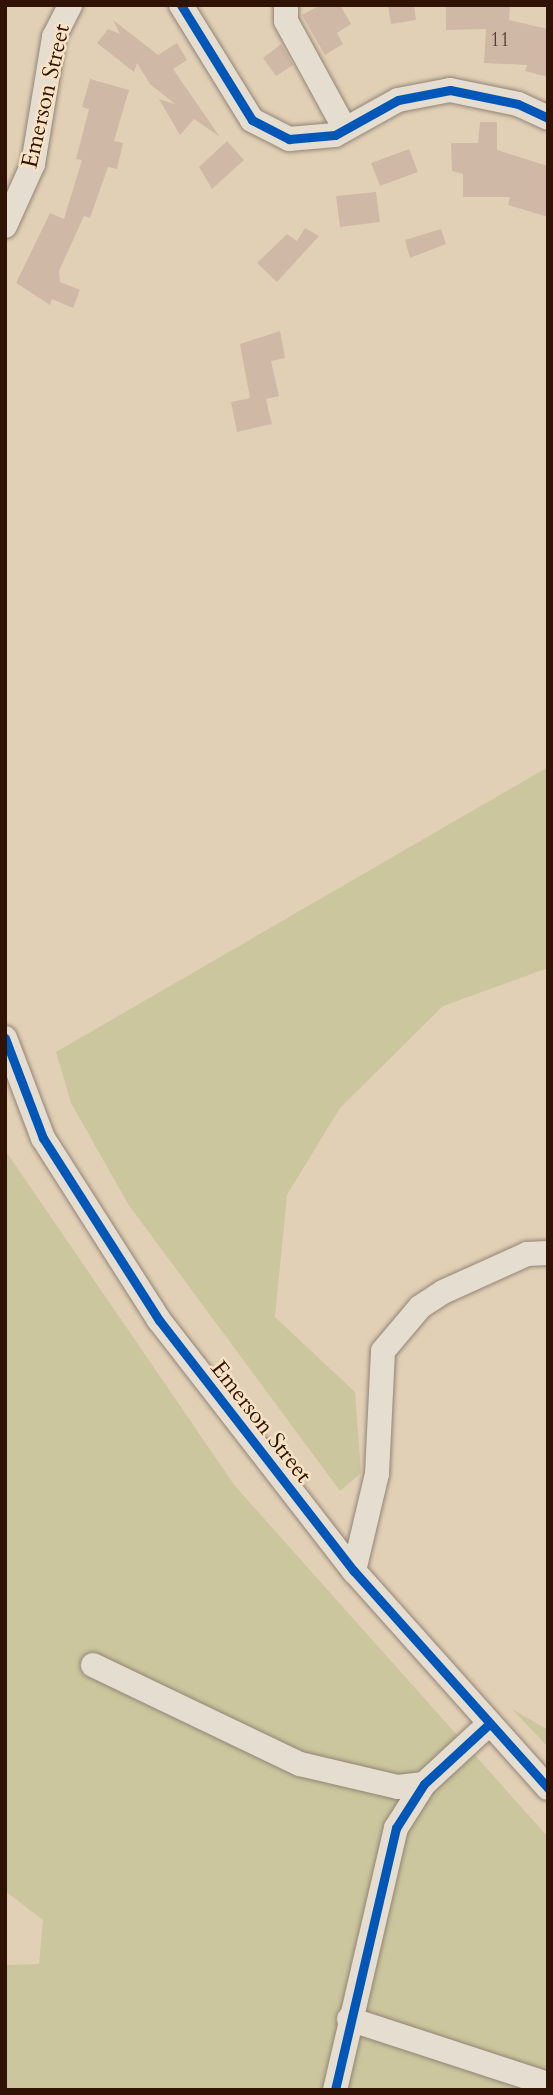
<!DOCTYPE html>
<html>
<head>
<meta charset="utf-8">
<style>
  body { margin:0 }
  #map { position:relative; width:553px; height:2095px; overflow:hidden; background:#e2d0b6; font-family:Cardo,serif }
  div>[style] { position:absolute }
  .green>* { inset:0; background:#cbc69d }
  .building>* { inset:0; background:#cfb9a6 }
  .roads { filter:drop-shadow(0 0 2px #928475) drop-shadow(0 0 2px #928475) }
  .minor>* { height:24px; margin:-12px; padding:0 12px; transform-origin:12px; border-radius:12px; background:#e5ddd0 }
  .cycleway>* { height:9px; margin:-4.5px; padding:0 4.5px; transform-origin:4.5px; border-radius:4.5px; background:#0057b8 }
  span { translate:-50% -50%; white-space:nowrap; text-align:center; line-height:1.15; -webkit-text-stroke:5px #f7e3c4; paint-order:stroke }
  .number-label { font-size:19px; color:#593d2f }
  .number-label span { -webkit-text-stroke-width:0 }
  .street-label { font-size:23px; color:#311306 }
  .frame { position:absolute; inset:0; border:7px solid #311306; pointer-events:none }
</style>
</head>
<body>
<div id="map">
  <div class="green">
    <div style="clip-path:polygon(548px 767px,548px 968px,443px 1006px,340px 1108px,287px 1195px,275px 1317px,355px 1392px,361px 1473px,340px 1491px,128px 1204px,71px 1103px,56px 1052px)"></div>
    <div style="clip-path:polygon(5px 1150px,235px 1486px,548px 1837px,548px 2090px,5px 2090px,5px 1965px,39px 1964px,43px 1920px,5px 1891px)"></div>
    <div style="clip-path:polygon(512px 1709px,548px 1730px,548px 1747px)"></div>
  </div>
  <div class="building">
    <div style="clip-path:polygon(320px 5px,340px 5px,351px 24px,337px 33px,343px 44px,325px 55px,302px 15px)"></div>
    <div style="clip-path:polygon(388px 5px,414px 5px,416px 20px,391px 24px)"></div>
    <div style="clip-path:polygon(446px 5px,510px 5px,509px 20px,548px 29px,548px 77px,525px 71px,527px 65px,484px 63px,486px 29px,446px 30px)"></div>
    <div style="clip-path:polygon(113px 20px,158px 55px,177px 43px,187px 60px,173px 69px,220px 137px,194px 119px,180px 135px,159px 99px,175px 104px,150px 84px,137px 63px,134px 72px,97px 43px,108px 29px,120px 34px)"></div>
    <div style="clip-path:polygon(281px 44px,293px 65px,276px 76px,263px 58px)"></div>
    <div style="clip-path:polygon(90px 79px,129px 90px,114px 141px,123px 143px,117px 169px,108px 167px,90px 218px,84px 216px,59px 271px,60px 282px,80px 290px,73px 308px,52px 299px,50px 305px,16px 283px,50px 213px,64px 219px,82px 160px,76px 159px,89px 109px,82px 107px)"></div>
    <div style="clip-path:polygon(480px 122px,497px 122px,497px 150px,548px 166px,548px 217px,508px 205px,510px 197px,463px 197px,463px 174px,452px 171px,451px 143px,478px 143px)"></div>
    <div style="clip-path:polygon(227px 141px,244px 160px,212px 189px,199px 167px)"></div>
    <div style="clip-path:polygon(409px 149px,418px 172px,380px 186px,371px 163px)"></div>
    <div style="clip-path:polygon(376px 192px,380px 222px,340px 227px,336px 196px)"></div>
    <div style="clip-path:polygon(305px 228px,319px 236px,277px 282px,257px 263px,287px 234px,297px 241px)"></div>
    <div style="clip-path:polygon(441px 229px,446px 244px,410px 258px,405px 240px)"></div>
    <div style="clip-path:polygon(280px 331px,285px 358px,271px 361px,279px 396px,266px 399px,272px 424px,237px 432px,231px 402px,250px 398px,240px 344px)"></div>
  </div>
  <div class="roads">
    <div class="minor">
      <div style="left:181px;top:5px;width:135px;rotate:58.3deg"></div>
      <div style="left:252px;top:120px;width:42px;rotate:27.2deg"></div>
      <div style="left:289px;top:139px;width:46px;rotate:-5deg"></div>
      <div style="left:335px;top:135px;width:72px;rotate:-29.1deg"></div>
      <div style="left:398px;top:100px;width:53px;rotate:-10.9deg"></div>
      <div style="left:450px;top:90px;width:69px;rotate:11.6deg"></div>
      <div style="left:518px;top:104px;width:33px;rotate:25deg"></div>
      <div style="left:286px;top:5px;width:16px;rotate:90deg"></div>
      <div style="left:286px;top:21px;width:123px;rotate:61.4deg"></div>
      <div style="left:5px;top:226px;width:68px;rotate:-65.7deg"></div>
      <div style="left:33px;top:164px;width:129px;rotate:-80.6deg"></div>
      <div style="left:54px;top:37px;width:36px;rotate:-63deg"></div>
      <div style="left:5px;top:1038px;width:107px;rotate:69.2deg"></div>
      <div style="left:43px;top:1138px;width:216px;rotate:57.5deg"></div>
      <div style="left:159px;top:1320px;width:318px;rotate:52.2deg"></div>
      <div style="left:354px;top:1571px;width:291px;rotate:48.2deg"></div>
      <div style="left:354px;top:1571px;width:100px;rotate:-76.7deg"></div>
      <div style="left:377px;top:1474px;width:123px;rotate:-87.2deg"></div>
      <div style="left:383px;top:1351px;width:57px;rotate:-49.9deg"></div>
      <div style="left:420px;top:1307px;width:27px;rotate:-33deg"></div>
      <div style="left:443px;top:1292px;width:92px;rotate:-24.3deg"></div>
      <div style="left:527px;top:1254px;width:21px;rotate:-3deg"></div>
      <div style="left:93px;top:1665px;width:229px;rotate:25.6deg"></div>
      <div style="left:300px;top:1764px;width:101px;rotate:13.2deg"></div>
      <div style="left:398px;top:1787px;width:26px;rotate:-7deg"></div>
      <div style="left:349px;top:2019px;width:209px;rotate:18.1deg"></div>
      <div style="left:335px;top:2090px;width:269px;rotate:-76.9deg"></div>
      <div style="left:396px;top:1828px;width:52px;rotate:-57.5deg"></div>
      <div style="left:424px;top:1784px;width:88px;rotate:-42.7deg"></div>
    </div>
  </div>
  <div class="cycleway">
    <div style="left:181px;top:5px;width:135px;rotate:58.3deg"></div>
    <div style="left:252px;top:120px;width:42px;rotate:27.2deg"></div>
    <div style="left:289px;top:139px;width:46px;rotate:-5deg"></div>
    <div style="left:335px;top:135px;width:72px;rotate:-29.1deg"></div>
    <div style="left:398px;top:100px;width:53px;rotate:-10.9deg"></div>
    <div style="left:450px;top:90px;width:69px;rotate:11.6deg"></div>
    <div style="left:518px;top:104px;width:33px;rotate:25deg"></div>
    <div style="left:5px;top:1038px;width:107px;rotate:69.2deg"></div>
    <div style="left:43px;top:1138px;width:216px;rotate:57.5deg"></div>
    <div style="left:159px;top:1320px;width:318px;rotate:52.2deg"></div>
    <div style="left:354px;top:1571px;width:291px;rotate:48.2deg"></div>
    <div style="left:335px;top:2090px;width:269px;rotate:-76.9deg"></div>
    <div style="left:396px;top:1828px;width:52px;rotate:-57.5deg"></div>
    <div style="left:424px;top:1784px;width:88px;rotate:-42.7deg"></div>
  </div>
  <div class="number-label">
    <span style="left:500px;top:41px">11</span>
  </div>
  <div class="street-label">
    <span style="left:46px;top:96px;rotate:-77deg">Emerson Street</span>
    <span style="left:261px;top:1422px;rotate:52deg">Emerson Street</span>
  </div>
  <div class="frame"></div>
</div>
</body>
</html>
